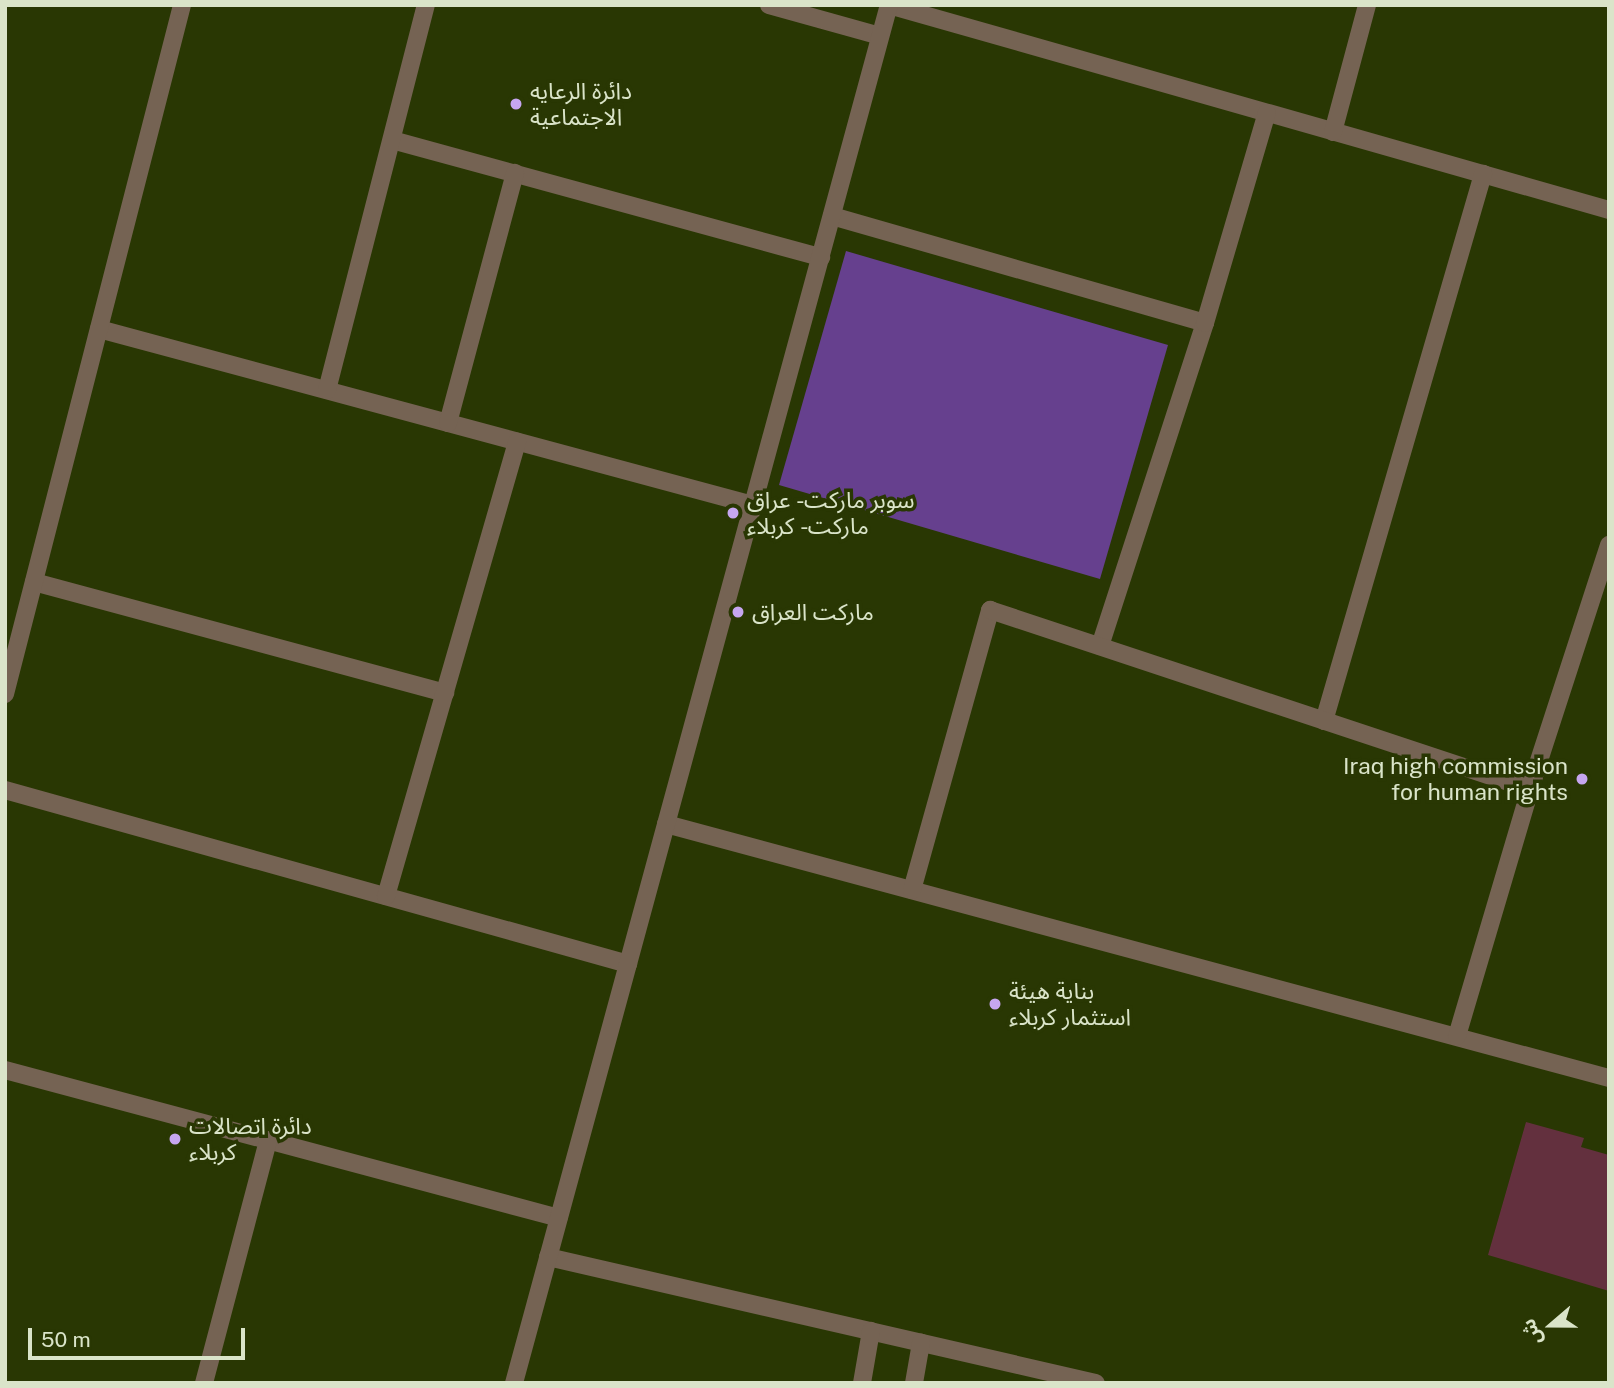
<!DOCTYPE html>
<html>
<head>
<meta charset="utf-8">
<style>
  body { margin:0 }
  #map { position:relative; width:1614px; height:1388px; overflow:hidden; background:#293703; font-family:"Public Sans","Noto Sans Arabic",sans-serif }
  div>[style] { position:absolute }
  .green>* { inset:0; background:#66408e }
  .building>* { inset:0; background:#63303e }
  .minor>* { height:18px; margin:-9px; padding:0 9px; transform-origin:9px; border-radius:9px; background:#756353 }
  .dots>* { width:19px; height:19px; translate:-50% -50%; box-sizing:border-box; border:4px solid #293703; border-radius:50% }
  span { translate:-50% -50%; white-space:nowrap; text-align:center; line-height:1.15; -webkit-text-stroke:7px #293703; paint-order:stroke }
  .poi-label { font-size:23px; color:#dae4c9 }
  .left { translate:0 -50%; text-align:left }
  .right { translate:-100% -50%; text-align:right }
  .frame { position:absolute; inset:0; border:7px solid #dae4c9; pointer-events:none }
  .north { position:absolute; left:1516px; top:1290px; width:70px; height:70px; -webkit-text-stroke:5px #293703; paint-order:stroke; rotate:250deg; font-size:19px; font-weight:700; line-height:28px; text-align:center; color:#dae4c9 }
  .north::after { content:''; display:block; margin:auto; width:24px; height:32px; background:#dae4c9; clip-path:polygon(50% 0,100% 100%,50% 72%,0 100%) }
  .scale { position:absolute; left:28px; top:1328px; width:217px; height:32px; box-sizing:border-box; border:4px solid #dae4c9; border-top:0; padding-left:9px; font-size:21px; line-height:24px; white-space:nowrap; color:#dae4c9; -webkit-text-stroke:5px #293703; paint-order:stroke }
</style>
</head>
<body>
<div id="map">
  <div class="green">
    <div style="clip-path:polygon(846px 251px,1168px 345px,1100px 579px,779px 485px)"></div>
  </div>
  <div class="building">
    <div style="clip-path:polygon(1526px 1122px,1584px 1138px,1581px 1147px,1609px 1155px,1609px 1291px,1488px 1255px)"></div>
  </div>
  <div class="minor">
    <div style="left:769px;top:5px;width:115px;rotate:15.6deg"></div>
    <div style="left:889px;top:5px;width:749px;rotate:15.89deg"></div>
    <div style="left:1333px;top:132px;width:131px;rotate:-75deg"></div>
    <div style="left:392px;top:140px;width:445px;rotate:15.3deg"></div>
    <div style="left:832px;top:216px;width:388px;rotate:16deg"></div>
    <div style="left:99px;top:329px;width:677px;rotate:15.06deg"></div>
    <div style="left:327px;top:390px;width:398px;rotate:-75.6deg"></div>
    <div style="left:448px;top:423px;width:259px;rotate:-75deg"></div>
    <div style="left:34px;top:582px;width:426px;rotate:15.1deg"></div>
    <div style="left:1100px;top:646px;width:340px;rotate:-72deg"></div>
    <div style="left:1205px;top:323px;width:219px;rotate:-73.6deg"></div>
    <div style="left:5px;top:694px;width:711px;rotate:-75.59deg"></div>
    <div style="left:1324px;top:721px;width:570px;rotate:-73.79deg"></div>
    <div style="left:5px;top:790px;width:647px;rotate:15.6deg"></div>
    <div style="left:666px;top:824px;width:977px;rotate:15.08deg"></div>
    <div style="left:912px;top:890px;width:291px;rotate:-74.4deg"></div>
    <div style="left:990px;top:610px;width:569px;rotate:18.34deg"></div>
    <div style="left:386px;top:896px;width:473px;rotate:-73.9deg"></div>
    <div style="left:1457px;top:1036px;width:271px;rotate:-73.5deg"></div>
    <div style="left:1534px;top:776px;width:243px;rotate:-72deg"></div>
    <div style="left:5px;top:1070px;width:573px;rotate:14.96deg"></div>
    <div style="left:548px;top:1257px;width:562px;rotate:12.95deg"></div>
    <div style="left:204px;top:1383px;width:251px;rotate:-75.2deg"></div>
    <div style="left:514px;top:1383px;width:1428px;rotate:-74.78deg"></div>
    <div style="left:862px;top:1383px;width:53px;rotate:-80.2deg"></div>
    <div style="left:914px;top:1383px;width:41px;rotate:-80.1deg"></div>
  </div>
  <div class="dots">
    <div style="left:516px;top:104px;background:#c6a6f0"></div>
    <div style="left:733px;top:513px;background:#c6a6f0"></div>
    <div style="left:738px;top:612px;background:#c6a6f0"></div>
    <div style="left:1582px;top:779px;background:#c6a6f0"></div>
    <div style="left:995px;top:1004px;background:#c6a6f0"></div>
    <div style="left:175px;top:1139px;background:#c6a6f0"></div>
  </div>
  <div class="poi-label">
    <span class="left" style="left:530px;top:104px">دائرة الرعايه<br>الاجتماعية</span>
    <span class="left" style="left:747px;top:513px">سوبر ماركت - عراق<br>ماركت - كربلاء</span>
    <span class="left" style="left:752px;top:612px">ماركت العراق</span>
    <span class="right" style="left:1568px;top:779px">Iraq high commission<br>for human rights</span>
    <span class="left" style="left:1009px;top:1004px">بناية هيئة<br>استثمار كربلاء</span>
    <span class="left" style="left:189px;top:1139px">دائرة اتصالات<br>كربلاء</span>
  </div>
  <div class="frame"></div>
  <div class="north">ش</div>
  <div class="scale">50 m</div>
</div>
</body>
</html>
